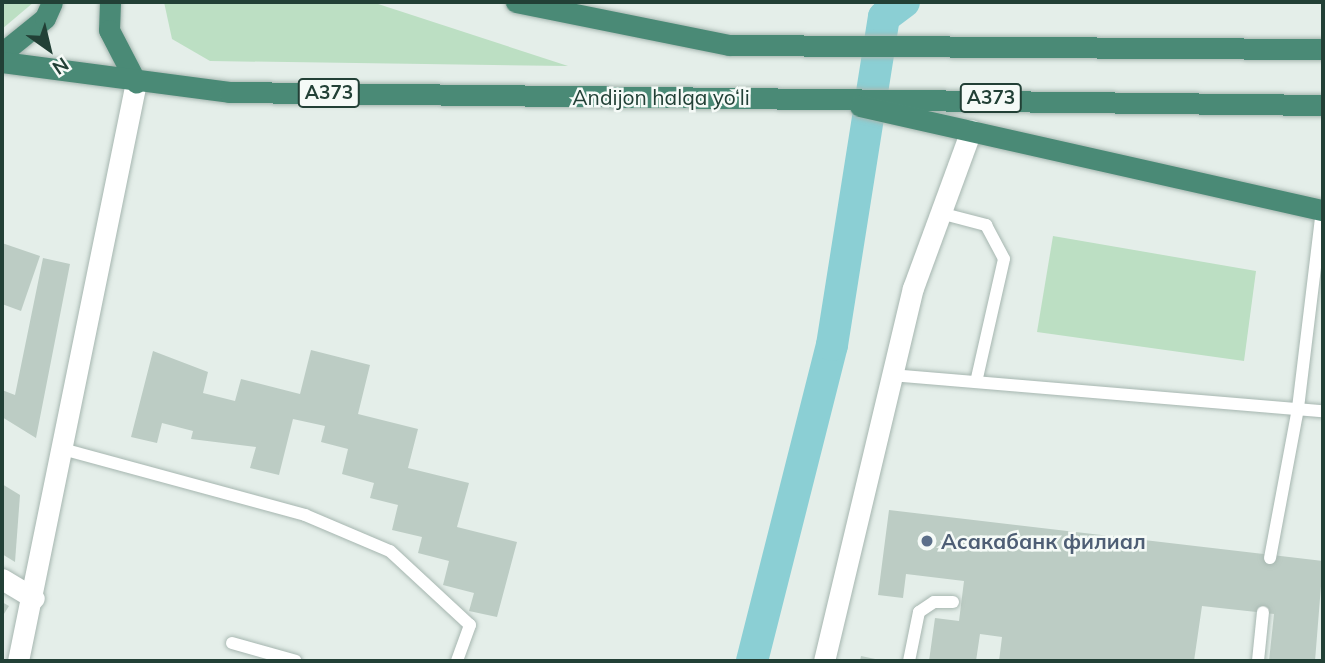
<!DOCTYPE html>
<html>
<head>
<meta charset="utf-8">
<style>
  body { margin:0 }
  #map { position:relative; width:1325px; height:663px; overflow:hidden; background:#e4eee9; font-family:Mulish,sans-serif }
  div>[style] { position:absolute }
  .green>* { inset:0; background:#bcdfc3 }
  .canal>* { height:32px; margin:-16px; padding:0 16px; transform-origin:16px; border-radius:16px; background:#8bcfd4 }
  .building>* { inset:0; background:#bcccc4 }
  .roads { filter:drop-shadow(0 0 2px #a6b6b0) drop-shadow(0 0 2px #a6b6b0) }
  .service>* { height:12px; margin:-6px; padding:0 6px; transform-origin:6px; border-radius:6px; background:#fff }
  .minor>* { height:21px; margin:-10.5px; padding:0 10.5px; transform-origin:10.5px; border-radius:10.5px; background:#fff }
  .trunk>* { height:21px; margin:-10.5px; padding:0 10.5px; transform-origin:10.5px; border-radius:10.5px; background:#4a8a76 }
  .dots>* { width:19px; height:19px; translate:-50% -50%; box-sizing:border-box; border:4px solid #f5faf7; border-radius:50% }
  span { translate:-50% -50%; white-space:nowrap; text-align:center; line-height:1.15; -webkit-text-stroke:5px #f5faf7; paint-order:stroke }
  .shield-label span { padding:2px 5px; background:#f5faf7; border:2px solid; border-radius:5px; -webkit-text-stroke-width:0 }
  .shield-label { font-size:19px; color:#224036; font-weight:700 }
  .street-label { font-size:21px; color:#224036 }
  .service-label { font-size:21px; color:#4e5e75; font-weight:700 }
  .left { translate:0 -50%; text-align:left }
  .frame { position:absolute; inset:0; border:4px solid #224036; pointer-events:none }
  .north { position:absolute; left:14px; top:14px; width:70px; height:70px; -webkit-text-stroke:5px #f5faf7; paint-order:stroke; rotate:146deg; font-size:19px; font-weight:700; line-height:28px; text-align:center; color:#224036 }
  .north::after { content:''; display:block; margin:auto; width:24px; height:32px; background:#224036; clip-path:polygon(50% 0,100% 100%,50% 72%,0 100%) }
</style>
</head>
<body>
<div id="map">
  <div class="green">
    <div style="clip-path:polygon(2px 2px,34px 2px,2px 29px)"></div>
    <div style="clip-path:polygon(164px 2px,372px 2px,568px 66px,210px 61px,172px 39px)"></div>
    <div style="clip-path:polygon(1053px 236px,1256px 271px,1244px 361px,1037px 332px)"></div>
  </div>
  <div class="canal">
    <div style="left:752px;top:661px;width:326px;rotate:-75.8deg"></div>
    <div style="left:832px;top:345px;width:332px;rotate:-81deg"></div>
    <div style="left:884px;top:17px;width:25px;rotate:-37deg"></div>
  </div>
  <div class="building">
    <div style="clip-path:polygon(2px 243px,40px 256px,21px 311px,2px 304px)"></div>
    <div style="clip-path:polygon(43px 258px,70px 264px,36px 438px,2px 417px,2px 390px,15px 395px)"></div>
    <div style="clip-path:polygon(311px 350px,370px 365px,358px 414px,418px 429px,408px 468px,469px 483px,457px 527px,517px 542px,497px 617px,469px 611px,474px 593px,443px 585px,449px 561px,418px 553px,422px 537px,392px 530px,398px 505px,370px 498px,374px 483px,342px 474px,348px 449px,321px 442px,325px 426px,293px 419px,279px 475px,250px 468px,256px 447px,191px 439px,193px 431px,162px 423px,157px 443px,131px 437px,153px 351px,208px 372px,203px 393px,235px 401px,241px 379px,300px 394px)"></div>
    <div style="clip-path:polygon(2px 484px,20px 495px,15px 562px,2px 554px)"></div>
    <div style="clip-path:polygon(889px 510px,1323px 561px,1315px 661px,1269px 661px,1274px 614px,1202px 606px,1194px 661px,999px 661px,1002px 637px,980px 634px,976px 661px,929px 661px,935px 618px,959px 621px,964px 581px,906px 574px,903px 598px,878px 595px)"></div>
    <div style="clip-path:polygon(2px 602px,9px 606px,2px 617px)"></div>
    <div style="clip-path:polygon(861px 656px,880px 660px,880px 661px,860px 661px)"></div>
  </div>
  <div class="roads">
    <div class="service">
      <div style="left:940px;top:213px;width:48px;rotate:14.6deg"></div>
      <div style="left:986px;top:225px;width:38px;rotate:62deg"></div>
      <div style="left:1004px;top:259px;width:122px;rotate:102.8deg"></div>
      <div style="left:891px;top:375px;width:433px;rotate:4.8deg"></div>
      <div style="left:59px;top:448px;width:255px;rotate:15.2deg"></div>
      <div style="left:305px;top:515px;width:92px;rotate:23deg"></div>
      <div style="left:390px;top:551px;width:109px;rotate:42.8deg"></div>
      <div style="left:470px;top:625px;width:38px;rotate:110deg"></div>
      <div style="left:1270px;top:558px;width:153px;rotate:-79.4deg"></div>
      <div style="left:1298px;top:408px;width:199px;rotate:-83.1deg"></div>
      <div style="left:232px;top:643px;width:66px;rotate:15.7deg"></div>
      <div style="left:909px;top:661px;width:50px;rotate:-78.5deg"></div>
      <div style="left:919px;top:612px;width:18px;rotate:-34deg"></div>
      <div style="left:934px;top:602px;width:19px"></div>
      <div style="left:1258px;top:661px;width:49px;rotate:-84.2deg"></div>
    </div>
    <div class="minor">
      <div style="left:2px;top:579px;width:37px;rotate:31deg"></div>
      <div style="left:18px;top:661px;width:591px;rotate:-78.48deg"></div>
      <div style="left:824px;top:661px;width:383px;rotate:-76.6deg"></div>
      <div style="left:913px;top:288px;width:168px;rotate:-69.8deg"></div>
    </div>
    <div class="trunk">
      <div style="left:110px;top:2px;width:28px;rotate:92deg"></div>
      <div style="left:109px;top:30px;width:59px;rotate:62.6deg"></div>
      <div style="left:516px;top:2px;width:217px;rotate:11.4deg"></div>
      <div style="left:729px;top:45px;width:594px;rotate:0.39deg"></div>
      <div style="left:2px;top:53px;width:55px;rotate:-39.1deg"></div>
      <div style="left:45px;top:18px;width:17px;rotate:-66deg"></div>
      <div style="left:2px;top:62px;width:229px;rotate:7.5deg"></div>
      <div style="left:229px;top:92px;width:1094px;rotate:0.68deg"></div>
      <div style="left:860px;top:106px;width:475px;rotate:12.7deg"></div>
    </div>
  </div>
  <div class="dots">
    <div style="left:927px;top:541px;background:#5c6f8a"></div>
  </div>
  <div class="shield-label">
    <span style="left:329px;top:93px">A373</span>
    <span style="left:991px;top:98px">A373</span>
  </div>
  <div class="street-label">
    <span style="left:661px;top:97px">Andijon halqa yo‘li</span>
  </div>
  <div class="service-label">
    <span class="left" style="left:941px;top:541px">Асакабанк филиал</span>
  </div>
  <div class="frame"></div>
  <div class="north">N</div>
</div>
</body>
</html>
